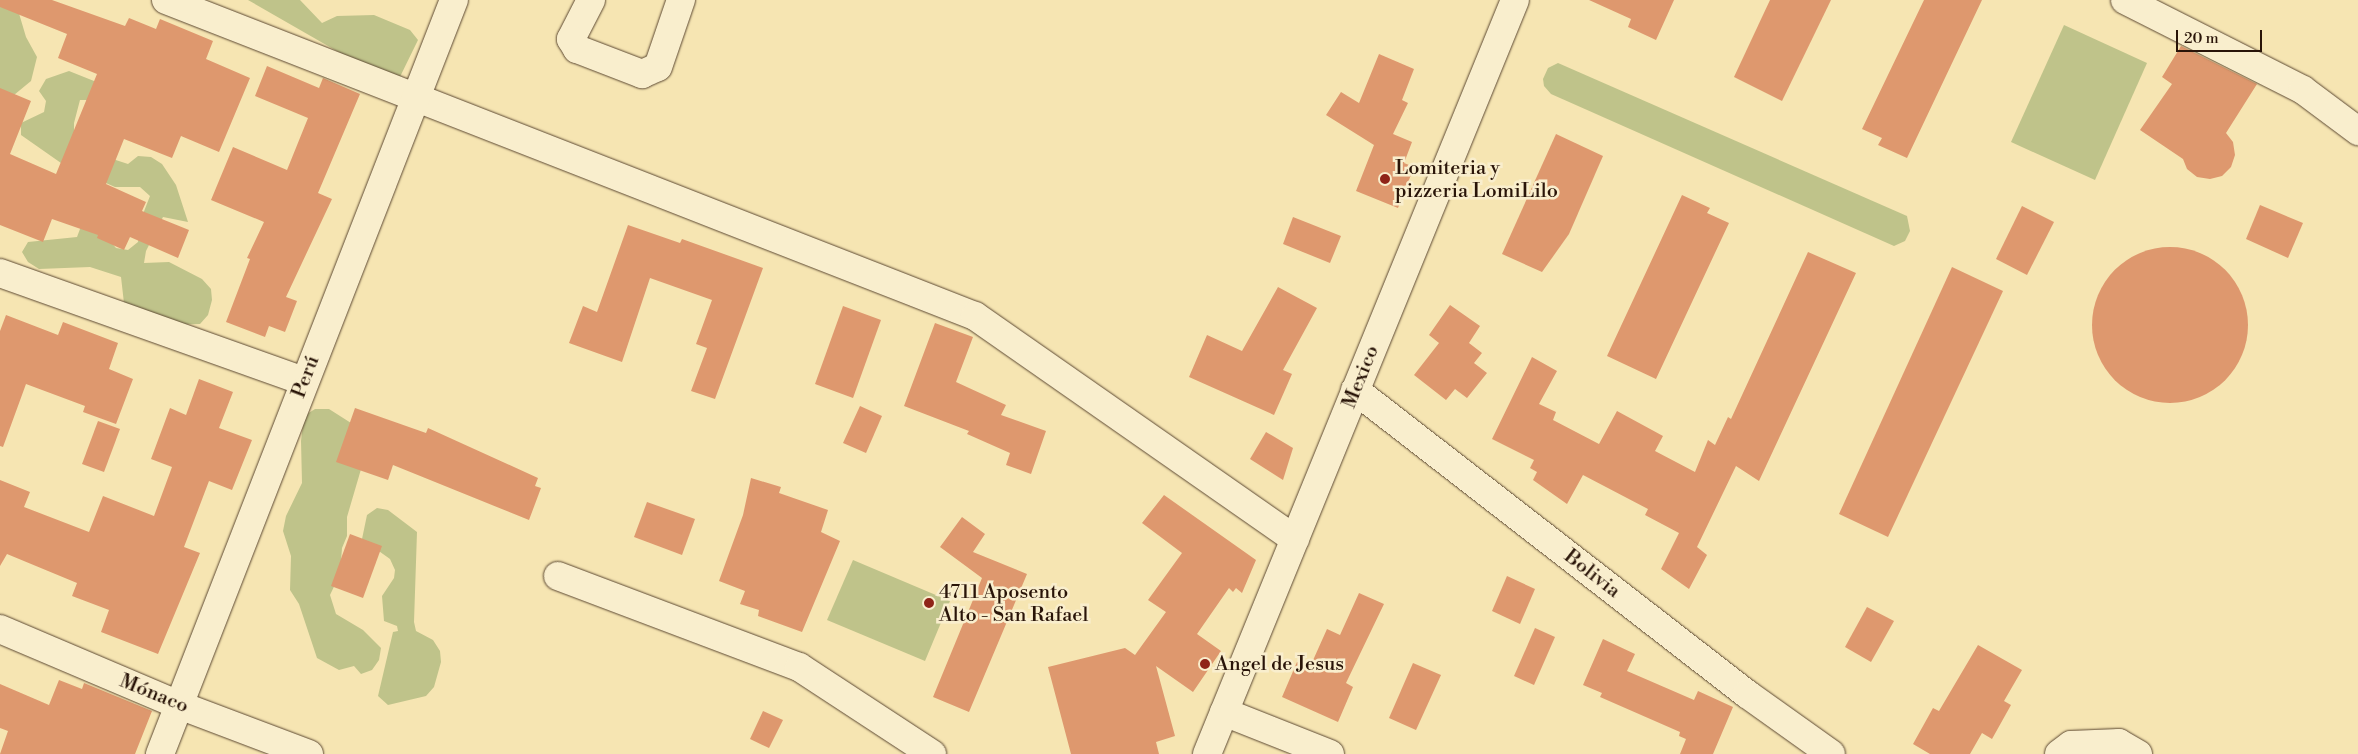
<!DOCTYPE html>
<html>
<head>
<meta charset="utf-8">
<style>
  body { margin:0 }
  #map { position:relative; width:2358px; height:754px; overflow:hidden; background:#f6e5b2; font-family:"Libre Bodoni",serif }
  div>[style] { position:absolute }
  .green>* { inset:0; background:#bfc38a }
  .building>* { inset:0; background:#de986e }
  .round { border-radius:50% }
  .roads { filter:drop-shadow(0 0 1px #5c4832) drop-shadow(0 0 1px #5c4832) }
  .minor>* { height:28px; margin:-14px; padding:0 14px; transform-origin:14px; border-radius:14px; background:#f9eecd }
  .dots>* { width:14px; height:14px; translate:-50% -50%; box-sizing:border-box; border:2px solid #f9eecd; border-radius:50% }
  span { translate:-50% -50%; white-space:nowrap; text-align:center; line-height:1.15; -webkit-text-stroke:5px #f9eecd; paint-order:stroke }
  .poi-label { font-size:20px; color:#291408 }
  .left { translate:0 -50%; text-align:left }
  .street-label { font-size:20px; color:#291408 }
  .scale { position:absolute; left:2176px; top:30px; width:86px; height:22px; box-sizing:border-box; border:2px solid #291408; border-top:0; padding-left:6px; font-size:15px; line-height:18px; white-space:nowrap; color:#291408; -webkit-text-stroke:4px #f9eecd; paint-order:stroke }
</style>
</head>
<body>
<div id="map">
  <div class="green">
    <div style="clip-path:polygon(0 0,15px 0,26px 37px,37px 57px,31px 81px,14px 95px,0 91px)"></div>
    <div style="clip-path:polygon(248px 0,300px 0,322px 23px,337px 16px,374px 15px,410px 30px,418px 40px,396px 85px)"></div>
    <div style="clip-path:polygon(2064px 25px,2147px 63px,2095px 180px,2011px 142px)"></div>
    <div style="clip-path:polygon(1558px 63px,1907px 216px,1910px 231px,1905px 241px,1894px 246px,1551px 94px,1544px 86px,1543px 79px,1548px 68px)"></div>
    <div style="clip-path:polygon(69px 71px,104px 85px,105px 100px,80px 100px,74px 123px,74px 136px,79px 148px,128px 164px,138px 156px,151px 157px,162px 164px,176px 185px,188px 222px,163px 217px,146px 251px,144px 263px,169px 262px,202px 279px,211px 289px,212px 300px,208px 315px,200px 324px,161px 325px,125px 312px,121px 277px,90px 267px,39px 269px,28px 262px,22px 252px,28px 242px,77px 237px,86px 213px,116px 248px,128px 250px,138px 242px,141px 219px,150px 196px,140px 187px,115px 187px,61px 163px,21px 135px,21px 123px,44px 112px,46px 101px,39px 91px,46px 79px)"></div>
    <div style="clip-path:polygon(315px 409px,329px 409px,351px 423px,364px 459px,347px 517px,347px 536px,342px 548px,340px 574px,330px 595px,336px 614px,363px 630px,381px 648px,379px 660px,372px 670px,361px 674px,354px 666px,339px 670px,317px 658px,299px 604px,290px 590px,291px 556px,283px 531px,286px 516px,302px 483px,301px 441px,304px 416px)"></div>
    <div style="clip-path:polygon(377px 508px,388px 510px,417px 532px,414px 622px,416px 631px,433px 640px,440px 651px,441px 662px,434px 687px,426px 696px,388px 705px,378px 696px,393px 632px,398px 631px,397px 626px,384px 621px,382px 596px,394px 578px,395px 570px,390px 559px,362px 539px,367px 515px)"></div>
    <div style="clip-path:polygon(853px 560px,950px 601px,925px 661px,827px 620px)"></div>
  </div>
  <div class="building">
    <div style="clip-path:polygon(0 0,52px 0,125px 26px,129px 18px,156px 29px,160px 19px,213px 41px,206px 59px,250px 78px,219px 152px,181px 136px,172px 158px,124px 139px,106px 184px,146px 202px,142px 211px,189px 230px,178px 258px,130px 237px,124px 250px,97px 238px,98px 235px,52px 219px,43px 242px,0 225px,0 88px,31px 101px,10px 154px,56px 174px,97px 74px,58px 58px,67px 34px,0 7px)"></div>
    <div style="clip-path:polygon(1589px 0,1674px 0,1656px 40px,1628px 27px,1631px 19px)"></div>
    <div style="clip-path:polygon(1770px 0,1831px 0,1782px 101px,1734px 77px)"></div>
    <div style="clip-path:polygon(1924px 0,1982px 0,1907px 158px,1878px 145px,1882px 138px,1862px 129px)"></div>
    <div style="clip-path:polygon(2181px 46px,2257px 84px,2226px 133px,2233px 142px,2235px 155px,2231px 167px,2222px 176px,2210px 179px,2197px 177px,2187px 169px,2183px 159px,2140px 130px,2172px 84px,2162px 77px)"></div>
    <div style="clip-path:polygon(1379px 54px,1414px 69px,1402px 100px,1408px 103px,1393px 134px,1412px 142px,1404px 163px,1414px 167px,1398px 208px,1356px 191px,1374px 145px,1326px 115px,1341px 92px,1359px 103px)"></div>
    <div style="clip-path:polygon(267px 66px,319px 88px,323px 78px,360px 94px,318px 193px,332px 199px,286px 297px,297px 301px,285px 332px,269px 326px,265px 337px,226px 322px,250px 259px,247px 258px,264px 222px,211px 200px,233px 147px,287px 170px,308px 118px,255px 96px)"></div>
    <div style="clip-path:polygon(1556px 134px,1603px 156px,1569px 234px,1542px 272px,1502px 254px)"></div>
    <div style="clip-path:polygon(1682px 195px,1710px 208px,1707px 213px,1729px 223px,1656px 379px,1607px 356px)"></div>
    <div style="clip-path:polygon(2260px 205px,2303px 223px,2288px 258px,2246px 239px)"></div>
    <div style="clip-path:polygon(2022px 206px,2054px 222px,2027px 275px,1996px 259px)"></div>
    <div style="clip-path:polygon(1293px 217px,1341px 236px,1330px 263px,1283px 244px)"></div>
    <div style="clip-path:polygon(628px 225px,680px 243px,682px 239px,763px 268px,715px 399px,691px 391px,707px 348px,696px 344px,712px 300px,650px 278px,622px 362px,569px 343px,583px 306px,597px 312px)"></div>
    <div class="round" style="left:2092px;top:247px;width:156px;height:156px"></div>
    <div style="clip-path:polygon(1808px 252px,1856px 273px,1759px 481px,1736px 466px,1697px 547px,1707px 555px,1689px 589px,1661px 569px,1679px 533px,1645px 515px,1648px 509px,1583px 475px,1567px 504px,1533px 480px,1537px 472px,1530px 468px,1534px 460px,1492px 439px,1532px 357px,1557px 371px,1539px 404px,1556px 412px,1553px 420px,1599px 444px,1617px 411px,1663px 436px,1655px 451px,1695px 472px,1708px 440px,1715px 445px,1728px 417px,1731px 419px)"></div>
    <div style="clip-path:polygon(1952px 267px,2003px 291px,1888px 537px,1839px 514px)"></div>
    <div style="clip-path:polygon(1278px 287px,1317px 308px,1283px 370px,1292px 374px,1274px 415px,1189px 377px,1207px 335px,1242px 351px)"></div>
    <div style="clip-path:polygon(1450px 305px,1480px 326px,1469px 343px,1482px 353px,1474px 363px,1487px 373px,1467px 398px,1455px 389px,1446px 400px,1414px 375px,1439px 343px,1429px 335px)"></div>
    <div style="clip-path:polygon(843px 306px,881px 320px,853px 398px,815px 384px)"></div>
    <div style="clip-path:polygon(6px 315px,58px 335px,63px 322px,118px 343px,109px 369px,133px 379px,116px 424px,83px 412px,85px 406px,26px 384px,3px 447px,0 446px,0 331px)"></div>
    <div style="clip-path:polygon(935px 323px,973px 337px,956px 382px,1006px 405px,1001px 415px,1046px 431px,1031px 474px,1006px 465px,1010px 453px,967px 434px,969px 431px,904px 406px)"></div>
    <div style="clip-path:polygon(199px 379px,233px 392px,219px 428px,252px 440px,232px 490px,209px 481px,184px 547px,200px 553px,158px 654px,101px 632px,109px 610px,72px 596px,77px 583px,7px 554px,0 566px,0 480px,30px 492px,24px 507px,89px 532px,103px 496px,154px 516px,172px 467px,151px 459px,170px 408px,186px 415px)"></div>
    <div style="clip-path:polygon(860px 406px,882px 416px,866px 453px,843px 443px)"></div>
    <div style="clip-path:polygon(355px 408px,426px 433px,428px 428px,538px 478px,535px 486px,541px 488px,529px 520px,393px 465px,388px 480px,336px 462px)"></div>
    <div style="clip-path:polygon(98px 421px,120px 429px,104px 472px,82px 464px)"></div>
    <div style="clip-path:polygon(1266px 432px,1293px 448px,1283px 480px,1250px 459px)"></div>
    <div style="clip-path:polygon(751px 478px,781px 487px,779px 493px,828px 510px,821px 532px,840px 541px,802px 632px,758px 616px,759px 610px,740px 604px,745px 591px,719px 581px,743px 515px)"></div>
    <div style="clip-path:polygon(1164px 495px,1256px 560px,1242px 593px,1236px 588px,1233px 592px,1229px 588px,1197px 634px,1221px 651px,1193px 692px,1156px 666px,1175px 736px,1156px 742px,1159px 754px,1071px 754px,1048px 667px,1125px 648px,1135px 655px,1166px 612px,1148px 600px,1182px 553px,1142px 523px)"></div>
    <div style="clip-path:polygon(647px 502px,695px 519px,682px 555px,634px 537px)"></div>
    <div style="clip-path:polygon(962px 517px,985px 534px,973px 552px,1027px 574px,969px 712px,933px 697px,982px 578px,940px 547px)"></div>
    <div style="clip-path:polygon(350px 534px,382px 546px,363px 598px,331px 586px)"></div>
    <div style="clip-path:polygon(1507px 576px,1535px 589px,1520px 624px,1492px 611px)"></div>
    <div style="clip-path:polygon(1359px 593px,1384px 604px,1346px 683px,1353px 687px,1338px 722px,1282px 697px,1297px 662px,1310px 667px,1327px 629px,1340px 635px)"></div>
    <div style="clip-path:polygon(1867px 607px,1894px 621px,1871px 662px,1845px 647px)"></div>
    <div style="clip-path:polygon(1535px 628px,1555px 637px,1534px 685px,1514px 676px)"></div>
    <div style="clip-path:polygon(1603px 639px,1635px 654px,1627px 671px,1694px 700px,1698px 691px,1733px 707px,1713px 754px,1680px 754px,1686px 739px,1679px 736px,1680px 732px,1600px 697px,1602px 693px,1583px 685px)"></div>
    <div style="clip-path:polygon(1978px 645px,2022px 670px,2004px 701px,2011px 705px,1992px 739px,1982px 733px,1970px 754px,1930px 754px,1913px 744px,1933px 708px,1939px 711px)"></div>
    <div style="clip-path:polygon(1413px 663px,1441px 675px,1416px 730px,1389px 718px)"></div>
    <div style="clip-path:polygon(59px 680px,82px 689px,84px 683px,152px 711px,135px 754px,0 754px,8px 731px,0 728px,0 684px,49px 705px)"></div>
    <div style="clip-path:polygon(763px 711px,783px 720px,769px 748px,750px 739px)"></div>
  </div>
  <div class="roads">
    <div class="minor">
      <div style="left:166px;top:0;width:869px;rotate:21.34deg"></div>
      <div style="left:975px;top:316px;width:390px;rotate:34.9deg"></div>
      <div style="left:591px;top:0;width:44px;rotate:117.1deg"></div>
      <div style="left:571px;top:39px;width:12px;rotate:59deg"></div>
      <div style="left:577px;top:49px;width:70px;rotate:21deg"></div>
      <div style="left:642px;top:74px;width:17px;rotate:-24deg"></div>
      <div style="left:658px;top:67px;width:71px;rotate:-71.1deg"></div>
      <div style="left:2125px;top:0;width:199px;rotate:26.8deg"></div>
      <div style="left:2303px;top:90px;width:69px;rotate:36.7deg"></div>
      <div style="left:0;top:273px;width:323px;rotate:19.6deg"></div>
      <div style="left:1355px;top:390px;width:496px;rotate:37.8deg"></div>
      <div style="left:1747px;top:694px;width:103px;rotate:35.5deg"></div>
      <div style="left:558px;top:576px;width:258px;rotate:20.7deg"></div>
      <div style="left:799px;top:667px;width:159px;rotate:33.2deg"></div>
      <div style="left:0;top:629px;width:194px;rotate:23deg"></div>
      <div style="left:179px;top:705px;width:139px;rotate:20.7deg"></div>
      <div style="left:1224px;top:712px;width:114px;rotate:21.6deg"></div>
      <div style="left:160px;top:754px;width:809px;rotate:-68.7deg"></div>
      <div style="left:1207px;top:754px;width:814px;rotate:-67.78deg"></div>
      <div style="left:2059px;top:754px;width:15px;rotate:-37deg"></div>
      <div style="left:2071px;top:745px;width:48px;rotate:-2.4deg"></div>
      <div style="left:2119px;top:743px;width:22px;rotate:30deg"></div>
    </div>
  </div>
  <div class="dots">
    <div style="left:1385px;top:179px;background:#8f2418"></div>
    <div style="left:929px;top:603px;background:#8f2418"></div>
    <div style="left:1205px;top:664px;background:#8f2418"></div>
  </div>
  <div class="poi-label">
    <span class="left" style="left:1395px;top:180px">Lomiteria y<br>pizzeria LomiLilo</span>
    <span class="left" style="left:939px;top:604px">4711 Aposento<br>Alto - San Rafael</span>
    <span class="left" style="left:1215px;top:664px">Angel de Jesus</span>
  </div>
  <div class="street-label">
    <span style="left:306px;top:377px;rotate:-69deg">Perú</span>
    <span style="left:1361px;top:377px;rotate:-68deg">Mexico</span>
    <span style="left:1592px;top:574px;rotate:38deg">Bolivia</span>
    <span style="left:154px;top:694px;rotate:22deg">Mónaco</span>
  </div>
  <div class="scale">20 m</div>
</div>
</body>
</html>
